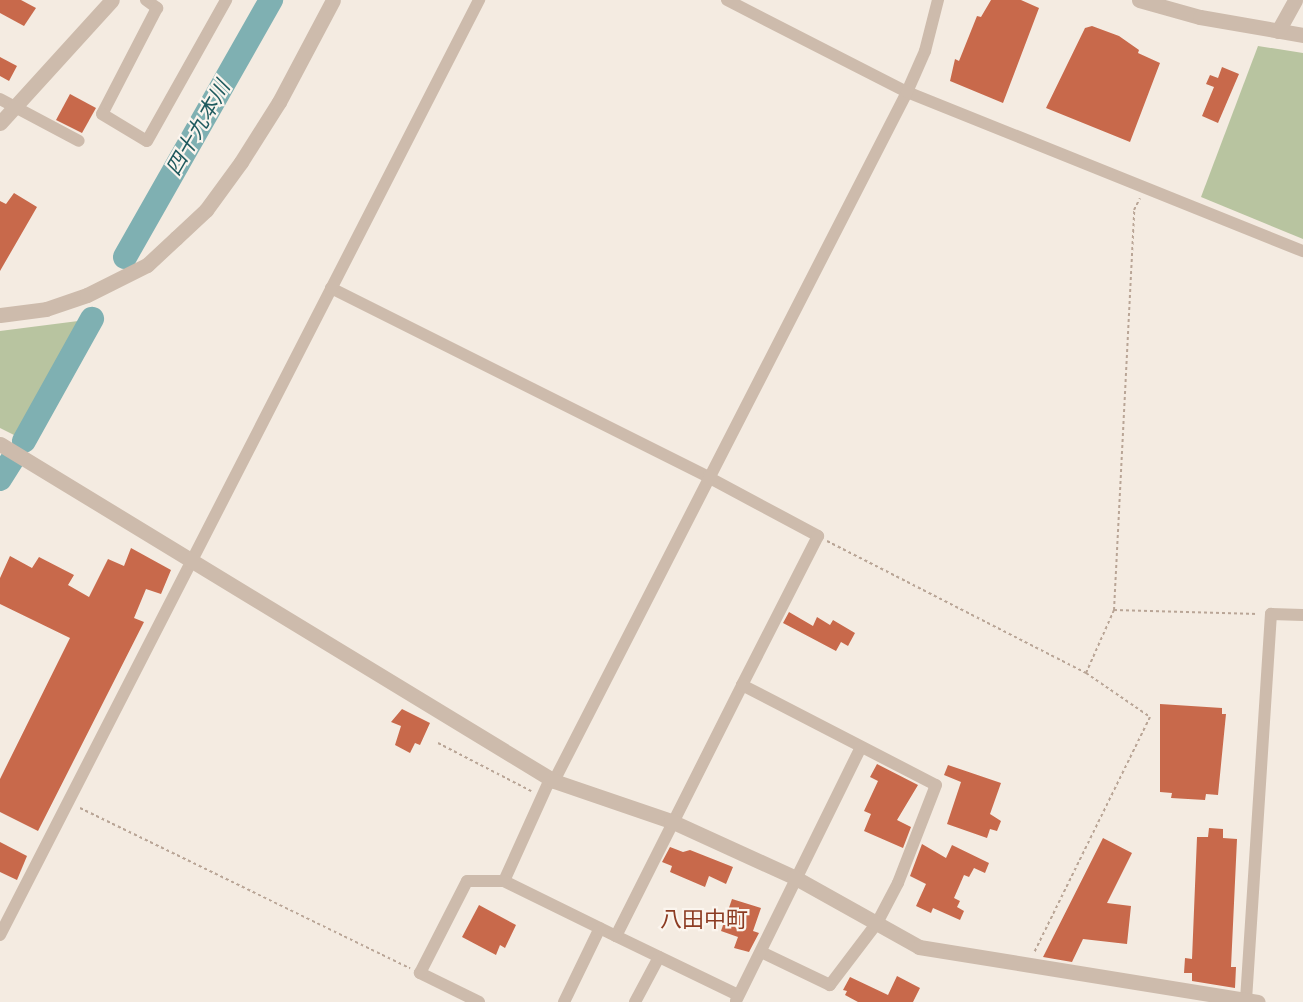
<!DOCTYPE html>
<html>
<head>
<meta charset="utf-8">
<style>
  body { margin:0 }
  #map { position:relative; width:1303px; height:1002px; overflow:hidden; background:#f4ebe1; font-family:"Roboto Condensed","Noto Sans JP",sans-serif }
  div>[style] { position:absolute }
  .green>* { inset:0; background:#b8c4a0 }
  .river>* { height:24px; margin:-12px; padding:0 12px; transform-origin:12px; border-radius:12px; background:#7fb0b2 }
  .building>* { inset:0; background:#c8694b }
  .path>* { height:2px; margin-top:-1px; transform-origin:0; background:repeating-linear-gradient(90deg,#b9a596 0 3px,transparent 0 6px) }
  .minor>* { height:12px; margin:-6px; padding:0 6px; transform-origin:6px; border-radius:6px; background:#cdbbac }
  .tertiary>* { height:15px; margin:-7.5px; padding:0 7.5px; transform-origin:7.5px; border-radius:7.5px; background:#cdbbac }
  span { translate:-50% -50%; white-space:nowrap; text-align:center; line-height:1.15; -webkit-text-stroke:4.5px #fbf5ee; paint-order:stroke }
  .water-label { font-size:21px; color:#1f5a5e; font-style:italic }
  .quarter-label { font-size:22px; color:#8c3b22 }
</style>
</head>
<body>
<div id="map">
  <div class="green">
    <div style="clip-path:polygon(1258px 46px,1303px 53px,1303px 239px,1201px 197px)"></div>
    <div style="clip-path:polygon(86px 320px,16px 436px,0 428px,0 331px)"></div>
  </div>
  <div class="river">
    <div style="left:125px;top:257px;width:296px;rotate:-60.4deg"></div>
    <div style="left:24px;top:441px;width:140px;rotate:-60.9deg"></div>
    <div style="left:0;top:479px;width:22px;rotate:-58deg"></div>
  </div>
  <div class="building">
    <div style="clip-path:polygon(0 0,21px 0,36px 8px,24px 26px,0 13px)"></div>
    <div style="clip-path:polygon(991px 0,1021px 0,1039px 8px,1003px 103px,950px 81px,955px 59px,959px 61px,977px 16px,981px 17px)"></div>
    <div style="clip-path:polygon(1092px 26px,1119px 36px,1139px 50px,1138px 53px,1160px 63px,1130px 142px,1046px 108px,1085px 28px)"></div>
    <div style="clip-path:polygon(0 57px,17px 66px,9px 81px,0 76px)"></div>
    <div style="clip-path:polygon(1222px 67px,1239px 74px,1218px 123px,1202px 116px,1214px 87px,1206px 84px,1210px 75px,1218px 78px)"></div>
    <div style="clip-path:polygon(70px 94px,96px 108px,82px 133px,56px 120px)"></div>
    <div style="clip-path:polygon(14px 193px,37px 207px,0 271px,0 201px,6px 204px)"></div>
    <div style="clip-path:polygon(131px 548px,171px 570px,161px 594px,146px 589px,134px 618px,144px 622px,38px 831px,0 812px,0 779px,70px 638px,0 604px,0 578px,10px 556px,32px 568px,39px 557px,74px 575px,68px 585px,89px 597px,108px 559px,124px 566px)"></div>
    <div style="clip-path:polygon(789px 612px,813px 626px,817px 617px,830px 625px,833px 620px,855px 633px,848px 646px,841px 642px,836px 651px,783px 623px)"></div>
    <div style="clip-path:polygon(1160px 704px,1222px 708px,1222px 714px,1226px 714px,1218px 795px,1206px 794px,1205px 800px,1171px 798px,1172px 793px,1160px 792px)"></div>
    <div style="clip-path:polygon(402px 709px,430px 723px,420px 745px,415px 743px,410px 753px,395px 745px,401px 726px,391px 722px)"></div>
    <div style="clip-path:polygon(877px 764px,918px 785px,897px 820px,911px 827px,903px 848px,864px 831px,871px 814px,864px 811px,878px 781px,870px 777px)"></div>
    <div style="clip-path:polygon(948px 765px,1001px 783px,990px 814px,1001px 821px,997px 831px,990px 829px,987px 838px,947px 824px,961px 782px,944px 775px)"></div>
    <div style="clip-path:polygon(1209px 828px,1223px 829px,1223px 838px,1237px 839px,1231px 967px,1236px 967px,1235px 988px,1192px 981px,1192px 973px,1184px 973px,1185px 958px,1192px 959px,1197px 837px,1208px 837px)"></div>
    <div style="clip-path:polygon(1103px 838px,1132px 853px,1107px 903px,1131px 906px,1127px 944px,1083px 939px,1072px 962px,1043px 957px)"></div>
    <div style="clip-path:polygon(0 842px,27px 856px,17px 880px,0 872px)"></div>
    <div style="clip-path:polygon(922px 844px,946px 858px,952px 845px,989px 863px,985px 873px,974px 868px,969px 877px,964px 875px,954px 898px,960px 901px,957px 907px,964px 911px,960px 920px,933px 908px,931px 913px,916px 906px,926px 884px,910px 876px)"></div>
    <div style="clip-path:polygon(670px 847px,683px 852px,690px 850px,733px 867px,726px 884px,709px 876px,705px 887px,670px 872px,672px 866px,662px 862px)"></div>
    <div style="clip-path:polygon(732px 899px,761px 908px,753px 931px,759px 933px,749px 952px,734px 948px,738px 937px,721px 931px)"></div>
    <div style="clip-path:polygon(479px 905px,516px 925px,505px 948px,500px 945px,496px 955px,462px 937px)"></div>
    <div style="clip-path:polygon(897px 976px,920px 988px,913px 1002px,858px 1002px,845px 995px,847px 991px,843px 990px,850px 977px,888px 995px)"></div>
  </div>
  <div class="path">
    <div style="left:827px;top:541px;width:291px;rotate:27deg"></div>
    <div style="left:1086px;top:673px;width:78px;rotate:34.5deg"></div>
    <div style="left:1150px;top:717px;width:263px;rotate:116.2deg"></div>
    <div style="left:1114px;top:610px;width:144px;rotate:1.6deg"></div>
    <div style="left:1086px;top:673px;width:69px;rotate:-66deg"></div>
    <div style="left:1114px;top:610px;width:400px;rotate:-87.1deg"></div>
    <div style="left:1134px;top:210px;width:13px;rotate:-63deg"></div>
    <div style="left:438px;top:743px;width:105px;rotate:27.3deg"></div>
    <div style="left:80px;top:808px;width:367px;rotate:25.9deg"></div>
  </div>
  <div class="minor">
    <div style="left:146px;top:0;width:14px;rotate:36deg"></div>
    <div style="left:157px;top:8px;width:119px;rotate:117.4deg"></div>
    <div style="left:102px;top:114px;width:52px;rotate:31deg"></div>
    <div style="left:147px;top:141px;width:162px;rotate:-60.7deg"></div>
    <div style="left:727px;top:0;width:202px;rotate:27.1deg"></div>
    <div style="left:907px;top:92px;width:427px;rotate:21.9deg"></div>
    <div style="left:0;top:99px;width:89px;rotate:28deg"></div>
    <div style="left:331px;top:288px;width:422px;rotate:26.6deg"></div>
    <div style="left:708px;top:477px;width:125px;rotate:28.2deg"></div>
    <div style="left:818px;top:536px;width:167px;rotate:117deg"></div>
    <div style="left:554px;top:781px;width:774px;rotate:-62.87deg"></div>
    <div style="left:907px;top:92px;width:45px;rotate:-66.3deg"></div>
    <div style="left:925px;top:51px;width:53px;rotate:-75.7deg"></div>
    <div style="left:504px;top:881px;width:112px;rotate:-65.7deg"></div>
    <div style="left:0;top:935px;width:1051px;rotate:-62.87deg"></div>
    <div style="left:738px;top:995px;width:136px;rotate:-154.2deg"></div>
    <div style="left:616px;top:936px;width:281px;rotate:-63.3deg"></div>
    <div style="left:742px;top:685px;width:218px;rotate:27.3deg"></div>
    <div style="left:936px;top:785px;width:105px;rotate:111.2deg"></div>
    <div style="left:898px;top:883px;width:45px;rotate:117.7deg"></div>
    <div style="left:877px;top:923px;width:78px;rotate:127.2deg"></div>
    <div style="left:830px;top:985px;width:76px;rotate:-154.4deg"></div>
    <div style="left:1246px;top:1000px;width:387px;rotate:-86.3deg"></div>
    <div style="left:1271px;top:614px;width:32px;rotate:2deg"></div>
    <div style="left:736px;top:1001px;width:283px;rotate:-63.8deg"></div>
    <div style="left:479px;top:1002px;width:66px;rotate:-153.8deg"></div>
    <div style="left:420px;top:973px;width:103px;rotate:-62.9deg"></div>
    <div style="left:467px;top:881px;width:37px"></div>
    <div style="left:504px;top:881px;width:125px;rotate:26.2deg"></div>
    <div style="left:564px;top:1002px;width:82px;rotate:-64.1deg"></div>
    <div style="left:635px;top:1002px;width:51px;rotate:-61.9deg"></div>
  </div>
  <div class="tertiary">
    <div style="left:1139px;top:0;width:63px;rotate:15.6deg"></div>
    <div style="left:1200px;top:17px;width:105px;rotate:9.9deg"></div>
    <div style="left:1278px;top:31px;width:35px;rotate:-61deg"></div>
    <div style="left:0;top:123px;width:166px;rotate:-47.7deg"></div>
    <div style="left:0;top:315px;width:46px;rotate:-7.4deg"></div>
    <div style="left:46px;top:309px;width:43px;rotate:-18.9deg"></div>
    <div style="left:87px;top:295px;width:67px;rotate:-26.6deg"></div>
    <div style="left:147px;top:265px;width:40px;rotate:-43deg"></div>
    <div style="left:176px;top:238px;width:41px;rotate:-43deg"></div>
    <div style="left:206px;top:210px;width:59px;rotate:-53.9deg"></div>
    <div style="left:241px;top:162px;width:71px;rotate:-57.7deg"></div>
    <div style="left:279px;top:102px;width:115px;rotate:-62.1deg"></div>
    <div style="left:0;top:444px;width:648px;rotate:31.31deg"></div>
    <div style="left:554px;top:781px;width:124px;rotate:18.9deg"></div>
    <div style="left:671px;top:821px;width:135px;rotate:24.5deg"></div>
    <div style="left:794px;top:877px;width:143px;rotate:29.2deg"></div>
    <div style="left:919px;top:947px;width:343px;rotate:9.2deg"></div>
  </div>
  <div class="water-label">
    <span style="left:198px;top:128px;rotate:-60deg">四十九本川</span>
  </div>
  <div class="quarter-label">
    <span style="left:704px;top:920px">八田中町</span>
  </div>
</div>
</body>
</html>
